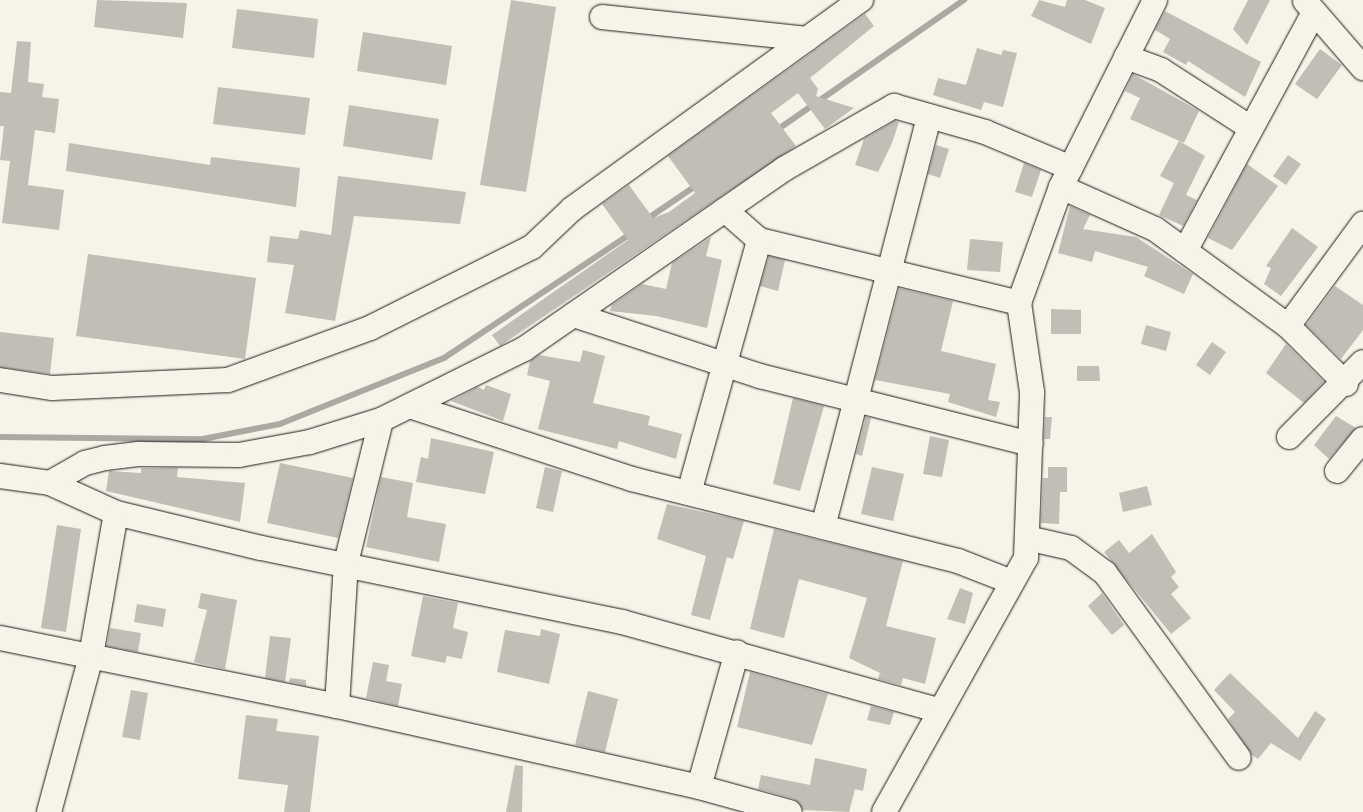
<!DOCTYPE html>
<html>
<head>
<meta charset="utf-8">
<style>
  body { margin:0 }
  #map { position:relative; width:1363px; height:812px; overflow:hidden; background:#f7f3e8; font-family:"Architects Daughter",sans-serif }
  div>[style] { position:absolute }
  .stream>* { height:5.5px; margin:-2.75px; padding:0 2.75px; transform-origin:2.75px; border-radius:2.75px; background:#aca9a2 }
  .building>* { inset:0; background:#c0beb5 }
  .roads { filter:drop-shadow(0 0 1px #1c1c1c) drop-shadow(0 0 1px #1c1c1c) }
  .minor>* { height:24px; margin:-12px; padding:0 12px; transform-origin:12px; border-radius:12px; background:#f7f3e8 }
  span { translate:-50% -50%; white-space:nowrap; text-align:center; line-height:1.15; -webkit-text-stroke:4px #f7f3e8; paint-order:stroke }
</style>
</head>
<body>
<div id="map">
  <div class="stream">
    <div style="left:777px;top:130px;width:228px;rotate:-34.8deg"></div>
    <div style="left:647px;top:219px;width:60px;rotate:-34.2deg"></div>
    <div style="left:0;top:437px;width:203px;rotate:0.6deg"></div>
    <div style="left:203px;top:439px;width:78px;rotate:-11deg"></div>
    <div style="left:280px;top:424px;width:177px;rotate:-21.9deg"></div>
    <div style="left:444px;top:358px;width:226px;rotate:-33.6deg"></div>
  </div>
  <div class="building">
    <div style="clip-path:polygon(97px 0,187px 3px,183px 38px,94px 27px)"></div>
    <div style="clip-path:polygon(511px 0,556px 7px,526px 192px,480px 185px)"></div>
    <div style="clip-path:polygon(1039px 0,1065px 7px,1067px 0,1085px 0,1105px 8px,1091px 44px,1031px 16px)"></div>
    <div style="clip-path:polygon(1248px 0,1270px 0,1247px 45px,1233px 29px)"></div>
    <div style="clip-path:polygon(237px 9px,318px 19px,314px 58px,232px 48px)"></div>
    <div style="clip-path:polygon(1165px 11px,1261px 62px,1245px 97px,1188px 61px,1186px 65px,1163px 52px,1170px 39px,1155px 30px)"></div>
    <div style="clip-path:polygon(865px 14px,874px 26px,810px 78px,818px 89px,816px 96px,854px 108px,825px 129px,798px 93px,771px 113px,796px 146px,500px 346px,492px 335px,628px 240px,602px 204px,629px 185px,653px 218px,669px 212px,695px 193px,668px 156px)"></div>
    <div style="clip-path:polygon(363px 32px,452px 46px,446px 85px,357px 71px)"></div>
    <div style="clip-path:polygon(17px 41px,31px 42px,28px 82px,44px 84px,42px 97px,59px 99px,55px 133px,35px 130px,28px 185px,64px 190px,59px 230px,2px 223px,10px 161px,0 160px,4px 126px,0 126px,0 92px,11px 93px)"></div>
    <div style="clip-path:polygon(977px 48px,1001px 55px,1003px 50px,1017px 53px,1003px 107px,984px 102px,981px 110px,933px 95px,938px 78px,966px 85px)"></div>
    <div style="clip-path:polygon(1320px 49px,1342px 65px,1317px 99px,1295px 84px)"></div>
    <div style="clip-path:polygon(1133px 74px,1199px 111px,1184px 143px,1130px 119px,1140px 98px,1125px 91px)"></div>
    <div style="clip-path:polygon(218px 87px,310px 98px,305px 135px,213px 124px)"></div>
    <div style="clip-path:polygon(349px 105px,439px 119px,432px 160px,343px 146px)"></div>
    <div style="clip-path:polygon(895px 121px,899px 122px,892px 143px,878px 172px,855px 165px,864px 139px)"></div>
    <div style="clip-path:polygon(1179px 141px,1205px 156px,1186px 195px,1197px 200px,1183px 226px,1159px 215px,1174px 183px,1160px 176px)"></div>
    <div style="clip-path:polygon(69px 143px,210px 165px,211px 157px,300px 168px,296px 207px,66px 171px)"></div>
    <div style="clip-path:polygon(936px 145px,949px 149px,940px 178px,928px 174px)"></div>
    <div style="clip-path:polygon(1288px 155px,1301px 164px,1286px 185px,1273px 176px)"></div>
    <div style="clip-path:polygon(1024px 163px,1041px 170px,1032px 197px,1015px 192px)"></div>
    <div style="clip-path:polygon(1247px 164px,1278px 186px,1232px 250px,1208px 238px)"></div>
    <div style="clip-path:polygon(338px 176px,466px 192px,460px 224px,354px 216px,335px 321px,285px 313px,294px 265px,267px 262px,270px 236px,298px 239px,300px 230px,331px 235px)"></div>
    <div style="clip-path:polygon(1070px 206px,1090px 215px,1083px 229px,1136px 237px,1193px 274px,1184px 294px,1144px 276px,1148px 267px,1095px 251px,1092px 262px,1058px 253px)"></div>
    <div style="clip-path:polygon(1292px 228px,1318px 247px,1281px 296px,1264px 284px,1271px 268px,1266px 266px)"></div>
    <div style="clip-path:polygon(711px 237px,706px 256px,722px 260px,707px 328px,656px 316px,610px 311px,612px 305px,642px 284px,666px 289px,672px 263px)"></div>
    <div style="clip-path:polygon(970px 239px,1003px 242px,1000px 272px,967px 270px)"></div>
    <div style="clip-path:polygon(88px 254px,256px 278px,245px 359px,76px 336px)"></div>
    <div style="clip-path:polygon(769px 256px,785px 260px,778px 291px,760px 286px)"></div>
    <div style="clip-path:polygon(1335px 286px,1363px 305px,1363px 330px,1341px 359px,1306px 325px)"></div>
    <div style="clip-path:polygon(899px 288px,953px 301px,941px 351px,996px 364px,988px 400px,1000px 402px,996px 417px,948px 402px,950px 394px,875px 380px)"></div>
    <div style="clip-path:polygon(1051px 309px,1081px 310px,1081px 334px,1051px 334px)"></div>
    <div style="clip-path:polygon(1146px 325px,1171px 332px,1166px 351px,1141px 344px)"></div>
    <div style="clip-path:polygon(0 332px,54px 338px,50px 374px,0 367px)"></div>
    <div style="clip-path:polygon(1212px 342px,1226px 352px,1210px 375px,1196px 365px)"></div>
    <div style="clip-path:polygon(1286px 344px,1324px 382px,1304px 403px,1266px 373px)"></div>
    <div style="clip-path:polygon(583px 350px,605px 356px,593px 403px,650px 416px,648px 425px,682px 434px,676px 459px,619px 441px,617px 449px,538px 429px,550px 381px,527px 375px,530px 361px,539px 355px,580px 362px)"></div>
    <div style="clip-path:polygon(1077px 366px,1099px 366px,1100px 381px,1077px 381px)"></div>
    <div style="clip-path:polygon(486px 385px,511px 394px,503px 421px,451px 401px,478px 387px,484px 390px)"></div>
    <div style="clip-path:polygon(793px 398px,824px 406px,800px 491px,773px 484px)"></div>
    <div style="clip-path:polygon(1336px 416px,1356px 428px,1329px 459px,1314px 445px)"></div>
    <div style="clip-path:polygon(866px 417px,871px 418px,862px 456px,856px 454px)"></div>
    <div style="clip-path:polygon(1045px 417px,1052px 417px,1050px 439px,1044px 439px)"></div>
    <div style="clip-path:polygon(930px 436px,949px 440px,942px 477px,923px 474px)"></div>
    <div style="clip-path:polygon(431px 438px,494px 452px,485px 494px,416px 482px,421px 457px,428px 459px)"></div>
    <div style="clip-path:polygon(280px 463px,353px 478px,338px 538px,267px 523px)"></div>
    <div style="clip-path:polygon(545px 467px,562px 471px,553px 512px,536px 508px)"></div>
    <div style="clip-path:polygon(872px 467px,904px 474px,893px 521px,861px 514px)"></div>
    <div style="clip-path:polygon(1048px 467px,1067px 467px,1067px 492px,1060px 492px,1059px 524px,1041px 523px,1043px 478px,1048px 478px)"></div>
    <div style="clip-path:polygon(141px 468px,178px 468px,177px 477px,245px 483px,240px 522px,106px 491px,109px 471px,141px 473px)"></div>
    <div style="clip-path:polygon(381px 477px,413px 483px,407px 517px,446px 524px,439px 562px,366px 547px)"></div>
    <div style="clip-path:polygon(1147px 486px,1152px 505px,1123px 512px,1119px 493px)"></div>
    <div style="clip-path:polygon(667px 504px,744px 521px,733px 559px,727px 557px,710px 620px,691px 615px,706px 556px,657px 539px)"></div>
    <div style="clip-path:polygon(57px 525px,81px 529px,66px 632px,41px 628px)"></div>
    <div style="clip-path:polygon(774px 529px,903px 561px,886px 626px,936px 638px,925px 684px,903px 678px,901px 685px,878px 679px,880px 673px,849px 658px,867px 598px,843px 591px,799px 579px,784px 638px,750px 629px)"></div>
    <div style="clip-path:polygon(1152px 534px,1176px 572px,1171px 577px,1179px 587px,1171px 594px,1191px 618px,1171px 634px,1104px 552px,1119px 540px,1129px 553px)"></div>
    <div style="clip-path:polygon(960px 588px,973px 593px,965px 624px,947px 619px)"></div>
    <div style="clip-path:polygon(201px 593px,237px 600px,225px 669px,194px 662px,207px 610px,198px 608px)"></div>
    <div style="clip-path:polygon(1102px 593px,1124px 625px,1112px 635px,1088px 606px)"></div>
    <div style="clip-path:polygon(423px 596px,458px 603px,453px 628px,468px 632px,462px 659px,447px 656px,445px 663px,411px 656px)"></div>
    <div style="clip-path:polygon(137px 604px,166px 609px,163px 627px,134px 622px)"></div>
    <div style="clip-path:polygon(110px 628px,141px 633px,138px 652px,107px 646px)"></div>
    <div style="clip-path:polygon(541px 629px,560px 634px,549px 684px,497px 672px,505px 630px,540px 636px)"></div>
    <div style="clip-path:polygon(270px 636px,291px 638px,285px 682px,265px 678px)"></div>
    <div style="clip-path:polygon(373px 662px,389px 665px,386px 681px,402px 684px,398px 706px,366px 698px)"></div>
    <div style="clip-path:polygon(750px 672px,828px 694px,812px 745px,737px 727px)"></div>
    <div style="clip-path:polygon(1230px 673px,1298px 738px,1315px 711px,1326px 719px,1300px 761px,1271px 743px,1258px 759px,1252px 755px,1228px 719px,1235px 712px,1214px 690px)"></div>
    <div style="clip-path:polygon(290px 678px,306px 680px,306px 686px,289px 682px)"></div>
    <div style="clip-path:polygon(131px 690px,148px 693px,140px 740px,122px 737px)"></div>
    <div style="clip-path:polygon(588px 691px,618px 699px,605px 752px,575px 745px)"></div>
    <div style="clip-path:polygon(871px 706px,894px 712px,890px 725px,867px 720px)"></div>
    <div style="clip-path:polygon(246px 715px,278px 719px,276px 731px,319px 736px,310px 812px,284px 812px,288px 785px,238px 779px)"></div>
    <div style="clip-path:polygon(815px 758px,867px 769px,863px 791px,855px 789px,849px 812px,803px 810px,794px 799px,758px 789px,761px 775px,810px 785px)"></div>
    <div style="clip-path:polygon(515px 765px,523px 766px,522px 812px,506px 812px)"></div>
  </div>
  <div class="roads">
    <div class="minor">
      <div style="left:1305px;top:1px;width:89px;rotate:49.1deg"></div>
      <div style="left:602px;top:17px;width:206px;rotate:6.1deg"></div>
      <div style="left:1126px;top:57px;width:37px;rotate:20deg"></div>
      <div style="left:1161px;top:70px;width:107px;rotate:32.8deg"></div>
      <div style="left:1061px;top:187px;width:103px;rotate:24.1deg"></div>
      <div style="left:1155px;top:229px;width:165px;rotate:36.1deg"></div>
      <div style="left:1288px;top:326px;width:82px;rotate:45deg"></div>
      <div style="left:725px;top:210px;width:45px;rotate:41.4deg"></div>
      <div style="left:759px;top:240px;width:268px;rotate:13.6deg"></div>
      <div style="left:1185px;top:251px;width:272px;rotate:-61.6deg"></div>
      <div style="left:574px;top:315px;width:196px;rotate:18.2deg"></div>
      <div style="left:760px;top:376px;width:279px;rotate:14.1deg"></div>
      <div style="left:1288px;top:326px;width:127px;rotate:-53.7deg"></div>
      <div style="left:0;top:380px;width:53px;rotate:8.7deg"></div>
      <div style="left:52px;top:388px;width:176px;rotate:-2.6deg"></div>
      <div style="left:228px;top:380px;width:151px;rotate:-20.1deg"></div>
      <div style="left:370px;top:328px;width:181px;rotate:-26.6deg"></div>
      <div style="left:532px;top:247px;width:55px;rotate:-43.5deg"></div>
      <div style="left:572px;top:209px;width:357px;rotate:-35.9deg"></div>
      <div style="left:410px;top:406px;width:234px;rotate:18.2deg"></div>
      <div style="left:632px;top:479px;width:336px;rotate:14.1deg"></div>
      <div style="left:958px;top:561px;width:58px;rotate:21.3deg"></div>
      <div style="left:1289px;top:437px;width:105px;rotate:-45.4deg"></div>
      <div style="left:1337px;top:471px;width:41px;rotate:-50.9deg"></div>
      <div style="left:0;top:476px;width:50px;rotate:8deg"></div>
      <div style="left:50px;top:483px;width:72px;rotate:24.4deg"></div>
      <div style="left:116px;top:513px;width:149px;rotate:13.6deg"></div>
      <div style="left:261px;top:548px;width:369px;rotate:11.6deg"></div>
      <div style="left:622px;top:622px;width:328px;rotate:15.6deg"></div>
      <div style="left:50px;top:483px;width:40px;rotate:-29.7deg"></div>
      <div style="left:85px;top:463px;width:21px;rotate:-14deg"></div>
      <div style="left:105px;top:458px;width:35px;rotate:-7deg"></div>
      <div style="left:140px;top:454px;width:99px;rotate:0.6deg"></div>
      <div style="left:239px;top:455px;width:72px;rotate:-10.4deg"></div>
      <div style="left:310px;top:442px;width:74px;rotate:-17.2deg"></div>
      <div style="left:689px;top:493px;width:263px;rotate:-74.5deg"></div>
      <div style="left:823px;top:527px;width:424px;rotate:-75.5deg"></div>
      <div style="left:1027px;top:538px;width:45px;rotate:12.8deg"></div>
      <div style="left:1071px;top:548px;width:42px;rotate:36.3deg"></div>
      <div style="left:1105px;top:573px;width:228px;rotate:54.1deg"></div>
      <div style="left:0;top:638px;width:344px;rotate:11.4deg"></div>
      <div style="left:337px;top:706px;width:371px;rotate:12.6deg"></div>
      <div style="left:699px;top:787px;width:94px;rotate:15.4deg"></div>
      <div style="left:337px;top:706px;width:143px;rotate:-86.4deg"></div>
      <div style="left:346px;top:563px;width:147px;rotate:-76.2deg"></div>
      <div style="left:381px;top:420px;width:160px;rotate:-26.4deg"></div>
      <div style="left:524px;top:349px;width:316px;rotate:-34.7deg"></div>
      <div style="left:784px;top:169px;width:127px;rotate:-29.8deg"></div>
      <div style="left:894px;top:106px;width:95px;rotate:15.9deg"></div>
      <div style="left:985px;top:132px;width:93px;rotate:22.7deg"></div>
      <div style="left:699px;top:787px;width:140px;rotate:-74.3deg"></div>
      <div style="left:49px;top:812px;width:162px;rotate:-74.9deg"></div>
      <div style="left:91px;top:656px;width:145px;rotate:-80.1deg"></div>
      <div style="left:884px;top:812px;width:291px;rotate:-60.8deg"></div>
      <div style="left:1026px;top:558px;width:166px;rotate:-87.9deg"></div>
      <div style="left:1032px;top:392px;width:90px;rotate:-98.3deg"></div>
      <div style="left:1019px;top:303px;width:123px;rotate:-70.1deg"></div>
      <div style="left:1061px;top:187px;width:209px;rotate:-63.3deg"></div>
    </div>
  </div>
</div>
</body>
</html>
